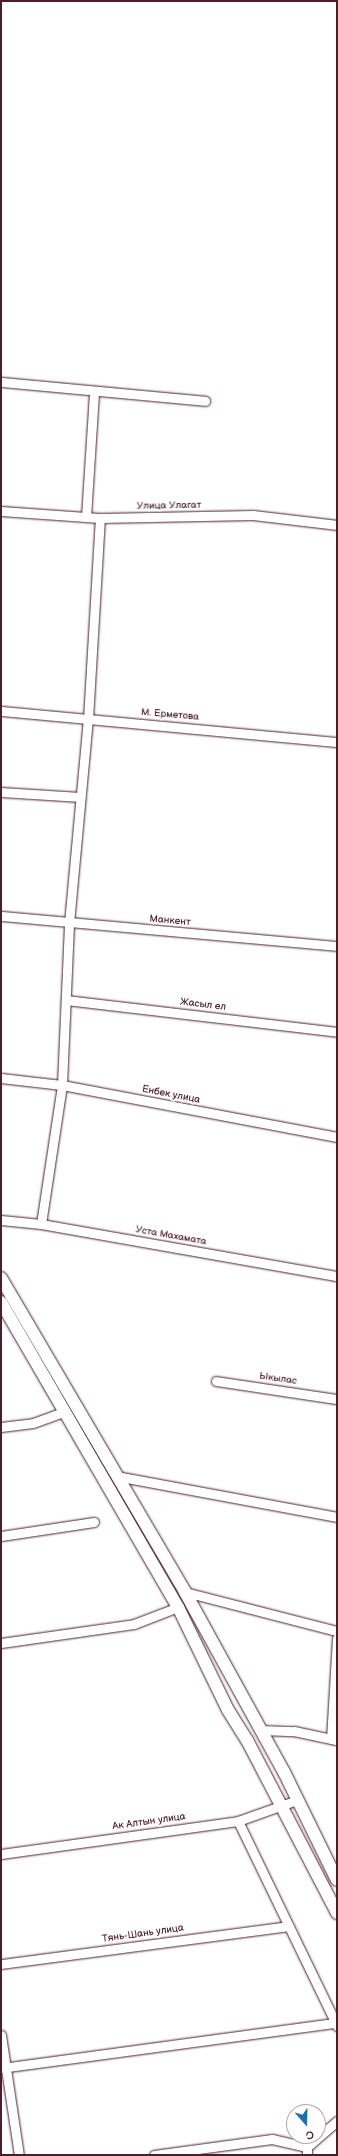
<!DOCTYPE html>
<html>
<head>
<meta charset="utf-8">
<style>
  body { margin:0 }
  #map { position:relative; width:338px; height:2156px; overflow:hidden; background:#fff; font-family:"Balsamiq Sans",sans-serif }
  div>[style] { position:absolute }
  .roads { filter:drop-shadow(0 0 1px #4a1f2b) drop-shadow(0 0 1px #4a1f2b) }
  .street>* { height:9px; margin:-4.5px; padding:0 4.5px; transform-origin:4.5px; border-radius:4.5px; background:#fff }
  .secondary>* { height:12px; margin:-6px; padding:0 6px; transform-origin:6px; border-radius:6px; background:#fff }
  span { translate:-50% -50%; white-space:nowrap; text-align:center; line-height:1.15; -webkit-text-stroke:4px #fff; paint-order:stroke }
  .street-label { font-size:10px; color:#4a1f2b }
  .frame { position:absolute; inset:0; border:2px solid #4a1f2b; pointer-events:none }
  .north { position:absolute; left:286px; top:2104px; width:40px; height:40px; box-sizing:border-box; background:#fff; border:1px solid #b7a5aa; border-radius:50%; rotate:160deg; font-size:11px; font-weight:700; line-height:16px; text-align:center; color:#4a1f2b }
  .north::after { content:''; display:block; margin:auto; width:14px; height:18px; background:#1f6fb2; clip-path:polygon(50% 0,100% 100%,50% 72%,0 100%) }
</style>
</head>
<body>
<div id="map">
  <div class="roads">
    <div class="street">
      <div style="left:1px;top:382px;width:205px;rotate:5.3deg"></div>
      <div style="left:1px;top:511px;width:99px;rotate:4deg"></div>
      <div style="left:100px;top:518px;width:153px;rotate:-1.1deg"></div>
      <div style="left:253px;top:515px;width:85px;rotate:6.8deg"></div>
      <div style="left:86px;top:517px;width:125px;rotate:-86.3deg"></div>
      <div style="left:1px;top:711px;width:337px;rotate:5.3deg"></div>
      <div style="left:1px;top:792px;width:79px;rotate:3.6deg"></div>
      <div style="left:1px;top:916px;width:337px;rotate:5.1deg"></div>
      <div style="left:66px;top:1000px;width:273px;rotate:6.7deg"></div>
      <div style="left:1px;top:1078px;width:61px;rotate:6.5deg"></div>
      <div style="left:62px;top:1085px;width:280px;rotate:10.7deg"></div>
      <div style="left:1px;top:1220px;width:40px;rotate:5.7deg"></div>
      <div style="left:41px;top:1224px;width:301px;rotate:10deg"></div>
      <div style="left:41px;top:1224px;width:141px;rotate:-81.4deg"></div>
      <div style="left:62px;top:1085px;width:162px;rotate:-87.5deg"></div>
      <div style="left:69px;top:923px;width:205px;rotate:-84.7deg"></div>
      <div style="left:88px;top:719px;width:201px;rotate:-86.6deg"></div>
      <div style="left:216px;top:1381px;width:122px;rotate:8.5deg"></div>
      <div style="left:1px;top:1427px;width:32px;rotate:-7deg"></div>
      <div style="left:33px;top:1423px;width:33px;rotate:-20deg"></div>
      <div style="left:116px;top:1476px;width:225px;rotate:10.5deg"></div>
      <div style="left:1px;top:1536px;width:94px;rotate:-8.6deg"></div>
      <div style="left:185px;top:1592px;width:157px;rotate:14.4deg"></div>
      <div style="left:1px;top:1643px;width:134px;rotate:-8.1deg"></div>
      <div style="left:134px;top:1624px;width:47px;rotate:-21.1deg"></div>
      <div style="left:260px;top:1730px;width:34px;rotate:2deg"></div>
      <div style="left:294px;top:1731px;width:43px;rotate:12.1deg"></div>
      <div style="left:331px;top:1739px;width:101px;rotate:-86.6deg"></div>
      <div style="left:238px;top:1821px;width:228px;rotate:64.2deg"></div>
      <div style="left:1px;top:1854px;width:239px;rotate:-7.9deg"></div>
      <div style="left:238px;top:1821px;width:63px;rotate:-19.6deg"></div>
      <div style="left:1px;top:1964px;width:290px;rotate:-7.5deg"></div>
      <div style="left:1px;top:2035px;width:121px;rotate:81.5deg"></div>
      <div style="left:1px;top:2068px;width:337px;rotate:-7.7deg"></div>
      <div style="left:154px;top:2155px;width:119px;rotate:-7.7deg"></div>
      <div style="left:272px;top:2139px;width:36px;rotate:13deg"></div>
      <div style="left:307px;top:2155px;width:8px;rotate:-90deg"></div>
      <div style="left:307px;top:2147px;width:40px;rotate:-41deg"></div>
    </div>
    <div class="secondary">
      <div style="left:1px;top:1278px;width:364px;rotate:59.6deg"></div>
      <div style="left:185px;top:1592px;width:205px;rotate:61.2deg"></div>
      <div style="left:284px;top:1772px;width:120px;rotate:63.9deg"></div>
      <div style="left:1px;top:1302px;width:353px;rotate:59.9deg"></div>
      <div style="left:178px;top:1607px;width:114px;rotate:64.1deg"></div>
      <div style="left:228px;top:1710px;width:36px;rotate:58deg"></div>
      <div style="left:247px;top:1740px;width:195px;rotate:62.5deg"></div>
    </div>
  </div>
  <div class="street-label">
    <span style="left:169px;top:506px;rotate:-1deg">Улица Улагат</span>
    <span style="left:170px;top:715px;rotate:5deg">М. Ерметова</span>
    <span style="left:170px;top:921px;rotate:5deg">Манкент</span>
    <span style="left:203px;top:1005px;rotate:7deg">Жасыл ел</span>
    <span style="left:171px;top:1095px;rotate:11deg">Енбек улица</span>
    <span style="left:171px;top:1236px;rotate:10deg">Уста Махамата</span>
    <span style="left:278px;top:1379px;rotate:8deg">Ыкылас</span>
    <span style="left:149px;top:1822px;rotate:-8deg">Ак Алтын улица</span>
    <span style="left:143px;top:1934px;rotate:-8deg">Тянь-Шань улица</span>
  </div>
  <div class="frame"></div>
  <div class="north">С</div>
</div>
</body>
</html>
